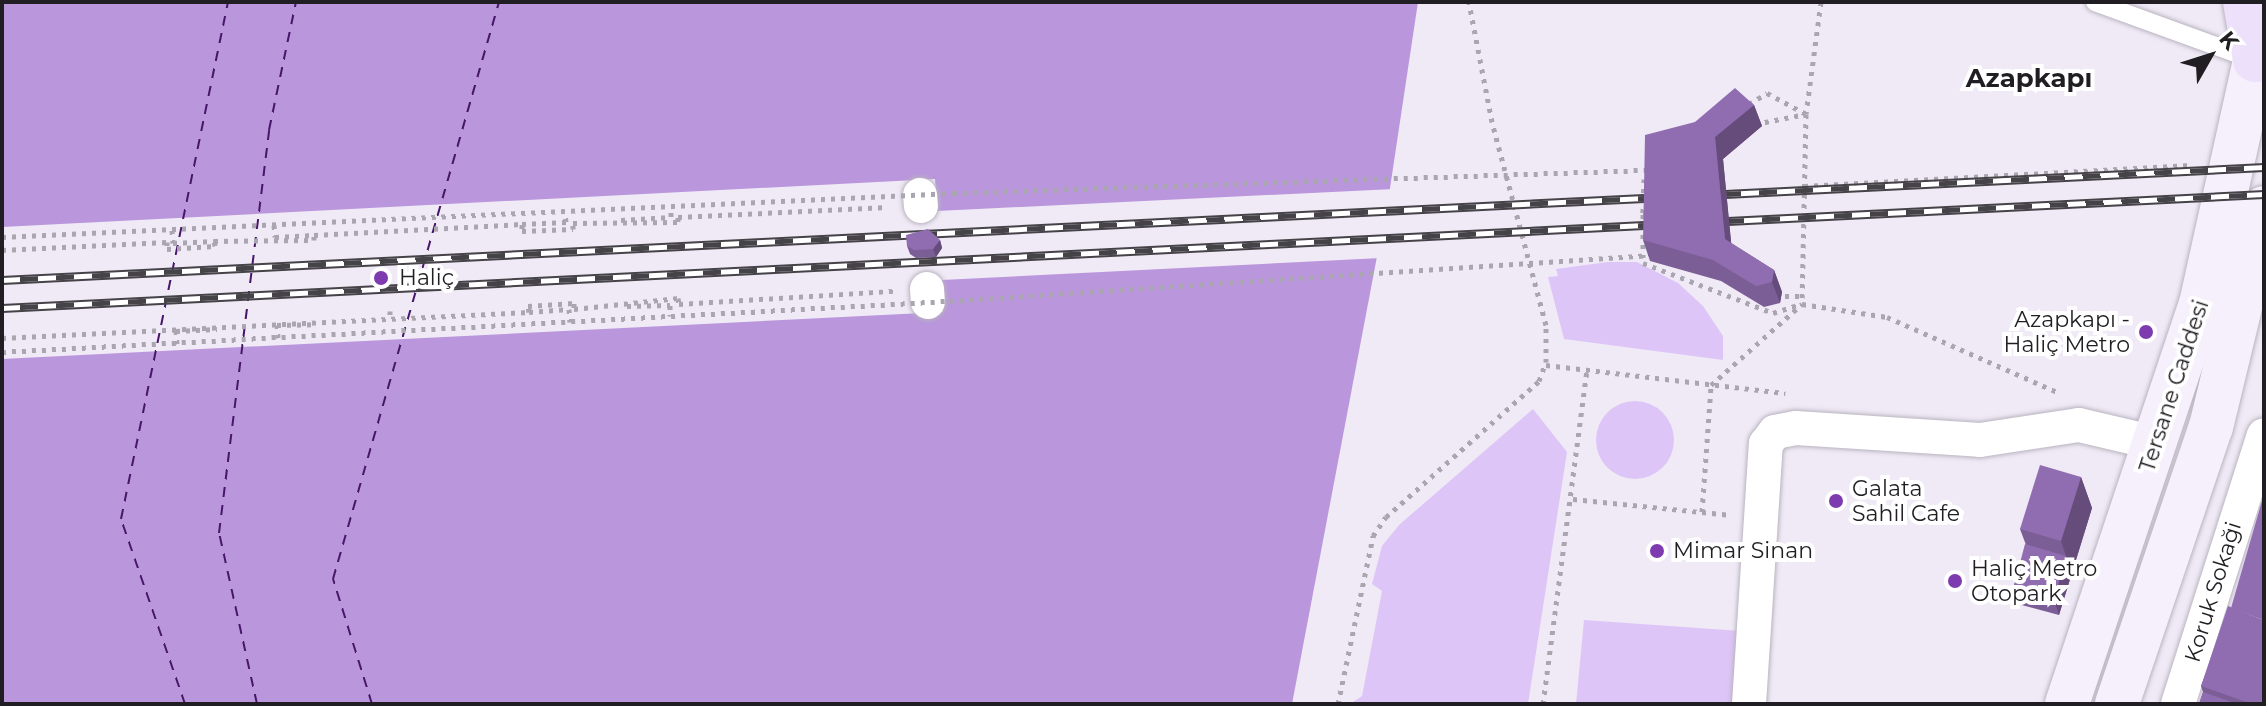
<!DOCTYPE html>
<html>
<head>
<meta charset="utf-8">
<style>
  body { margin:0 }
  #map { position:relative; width:2266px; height:706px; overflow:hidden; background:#f0eaf6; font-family:Montserrat,sans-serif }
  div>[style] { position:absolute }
  .green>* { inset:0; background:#dec5f7 }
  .round { border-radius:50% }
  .water>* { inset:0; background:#ba96dc }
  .pier>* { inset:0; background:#f0eaf6 }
  .ferry>* { height:2px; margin-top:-1px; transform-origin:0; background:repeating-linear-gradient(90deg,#471669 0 10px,transparent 0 18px) }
  .path>* { height:5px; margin-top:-2.5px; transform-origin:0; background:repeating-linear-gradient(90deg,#aaa6af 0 4px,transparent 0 10px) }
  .roads { filter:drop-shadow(0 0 2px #b9b4c0) drop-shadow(0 0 2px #b9b4c0) }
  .lane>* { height:18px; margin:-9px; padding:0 9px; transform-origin:9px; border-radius:9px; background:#fff }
  .street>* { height:34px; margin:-17px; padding:0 17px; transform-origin:17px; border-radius:17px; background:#fff }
  .secondary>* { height:44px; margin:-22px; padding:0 22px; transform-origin:22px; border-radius:22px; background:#f6effc }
  .primary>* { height:44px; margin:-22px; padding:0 22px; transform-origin:22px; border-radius:22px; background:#ece0fa }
  .rail>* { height:9px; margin-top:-4.5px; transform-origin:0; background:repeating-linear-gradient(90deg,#fff 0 18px,#454348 0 36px); box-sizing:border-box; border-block:2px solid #454348 }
  .path-bridge>* { height:5px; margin-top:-2.5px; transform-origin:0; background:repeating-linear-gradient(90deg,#aaa6af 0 4px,transparent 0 10px) }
  .wall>* { inset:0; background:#7c5e97 }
  .shaded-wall>* { inset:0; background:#654c7b }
  .building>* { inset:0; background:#906db0 }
  .dots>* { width:22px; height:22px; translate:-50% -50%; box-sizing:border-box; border:4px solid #fff; border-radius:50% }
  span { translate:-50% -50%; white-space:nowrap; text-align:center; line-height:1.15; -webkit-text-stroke:8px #fff; paint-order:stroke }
  .poi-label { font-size:22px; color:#201e22 }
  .left { translate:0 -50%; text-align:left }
  .right { translate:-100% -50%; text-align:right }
  .street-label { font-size:22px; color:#201e22 }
  .quarter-label { font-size:26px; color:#201e22; font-weight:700 }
  .frame { position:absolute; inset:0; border:4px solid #201e22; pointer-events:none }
  .north { position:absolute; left:2170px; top:16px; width:80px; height:80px; -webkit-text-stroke:6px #fff; paint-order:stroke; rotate:51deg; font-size:22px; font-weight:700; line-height:32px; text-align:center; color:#201e22 }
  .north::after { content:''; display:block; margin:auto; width:28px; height:36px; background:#201e22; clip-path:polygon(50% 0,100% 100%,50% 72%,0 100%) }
</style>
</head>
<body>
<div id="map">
  <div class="green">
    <div style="clip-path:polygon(1608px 262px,1637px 262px,1678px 283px,1703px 306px,1723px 336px,1723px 360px,1564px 339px,1548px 277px,1558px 276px,1556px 269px)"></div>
    <div class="round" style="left:1596px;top:401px;width:78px;height:78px"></div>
    <div style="clip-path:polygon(1533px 409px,1567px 452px,1528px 704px,1350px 704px,1362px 696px,1382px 591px,1372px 584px,1382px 546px,1399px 525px)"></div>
    <div style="clip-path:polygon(1584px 620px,1741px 631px,1739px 704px,1576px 704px)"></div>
  </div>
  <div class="water">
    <div style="clip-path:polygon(2px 2px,1418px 2px,1390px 188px,1292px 704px,2px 704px)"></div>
  </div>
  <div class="pier">
    <div style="clip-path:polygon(935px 179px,937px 211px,1394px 189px,1381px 258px,942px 280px,943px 312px,2px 359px,2px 227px)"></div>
  </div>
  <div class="ferry">
    <div style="left:185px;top:704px;width:196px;rotate:-109.1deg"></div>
    <div style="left:121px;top:519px;width:528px;rotate:-78.31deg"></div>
    <div style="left:257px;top:704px;width:175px;rotate:-102.5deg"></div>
    <div style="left:219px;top:533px;width:406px;rotate:-82.9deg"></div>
    <div style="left:269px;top:130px;width:131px;rotate:-78.1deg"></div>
    <div style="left:372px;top:704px;width:131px;rotate:-107.3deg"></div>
    <div style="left:333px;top:579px;width:600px;rotate:-73.95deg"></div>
  </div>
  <div class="path">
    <div style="left:1821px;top:2px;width:113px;rotate:97.6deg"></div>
    <div style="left:1806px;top:114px;width:190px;rotate:91.2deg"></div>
    <div style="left:1802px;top:304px;width:86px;rotate:8.7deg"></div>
    <div style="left:1887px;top:317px;width:186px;rotate:23.8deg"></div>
    <div style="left:1749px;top:104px;width:21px;rotate:-31deg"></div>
    <div style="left:1767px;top:93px;width:44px;rotate:28.3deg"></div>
    <div style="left:1755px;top:124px;width:52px;rotate:-11.1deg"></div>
    <div style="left:1644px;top:179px;width:35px;rotate:92deg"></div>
    <div style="left:1643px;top:214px;width:7px"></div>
    <div style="left:1804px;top:186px;width:387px;rotate:-3.1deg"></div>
    <div style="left:1643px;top:214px;width:49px;rotate:90deg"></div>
    <div style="left:1643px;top:263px;width:139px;rotate:21deg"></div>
    <div style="left:1773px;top:313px;width:26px;rotate:-18deg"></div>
    <div style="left:621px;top:220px;width:50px;rotate:-3.4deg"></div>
    <div style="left:671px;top:217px;width:10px;rotate:-90deg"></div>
    <div style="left:522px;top:224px;width:44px;rotate:-2.6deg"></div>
    <div style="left:566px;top:222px;width:10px;rotate:-96deg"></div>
    <div style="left:274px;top:225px;width:12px;rotate:85deg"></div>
    <div style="left:275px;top:237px;width:39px;rotate:-3deg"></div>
    <div style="left:172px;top:230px;width:13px;rotate:86deg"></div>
    <div style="left:173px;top:243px;width:41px;rotate:-2.8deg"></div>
    <div style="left:2px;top:250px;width:165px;rotate:-2.8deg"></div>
    <div style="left:167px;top:242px;width:7px;rotate:90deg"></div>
    <div style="left:167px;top:249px;width:48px;rotate:-3.6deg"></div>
    <div style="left:215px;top:246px;width:5px;rotate:-101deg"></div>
    <div style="left:214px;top:241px;width:100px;rotate:-0.6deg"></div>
    <div style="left:314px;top:240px;width:5px;rotate:-90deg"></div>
    <div style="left:314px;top:235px;width:208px;rotate:-3deg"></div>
    <div style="left:522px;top:224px;width:7px;rotate:90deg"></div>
    <div style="left:522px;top:231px;width:51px;rotate:-2.2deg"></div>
    <div style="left:573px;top:229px;width:6px;rotate:-90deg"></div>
    <div style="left:573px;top:223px;width:105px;rotate:-0.5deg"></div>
    <div style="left:678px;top:222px;width:5px;rotate:-90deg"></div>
    <div style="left:678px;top:217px;width:210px;rotate:-2.7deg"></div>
    <div style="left:1775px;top:296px;width:25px"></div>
    <div style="left:627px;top:306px;width:43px;rotate:-1.3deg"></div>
    <div style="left:670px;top:305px;width:11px;rotate:90deg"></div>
    <div style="left:390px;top:311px;width:9px;rotate:90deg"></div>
    <div style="left:529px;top:312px;width:40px;rotate:-4.3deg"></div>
    <div style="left:569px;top:309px;width:13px;rotate:86deg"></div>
    <div style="left:2px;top:338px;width:528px;rotate:-2.82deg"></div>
    <div style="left:529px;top:312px;width:6px;rotate:-99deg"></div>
    <div style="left:528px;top:306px;width:46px;rotate:-3.7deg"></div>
    <div style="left:574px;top:303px;width:6px;rotate:90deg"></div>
    <div style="left:574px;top:309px;width:105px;rotate:-6deg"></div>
    <div style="left:678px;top:298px;width:6px;rotate:81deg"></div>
    <div style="left:679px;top:304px;width:215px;rotate:-3.5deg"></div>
    <div style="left:278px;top:338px;width:13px;rotate:-94deg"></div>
    <div style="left:277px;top:325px;width:39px;rotate:-1deg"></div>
    <div style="left:177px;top:344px;width:13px;rotate:-94deg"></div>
    <div style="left:176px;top:331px;width:41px;rotate:-2.8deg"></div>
    <div style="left:1546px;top:365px;width:241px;rotate:6.7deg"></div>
    <div style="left:1573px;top:499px;width:130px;rotate:5.8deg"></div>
    <div style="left:1702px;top:512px;width:127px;rotate:-85.9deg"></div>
    <div style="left:1711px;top:385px;width:122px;rotate:-41.7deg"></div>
    <div style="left:1702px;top:512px;width:27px;rotate:6deg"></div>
    <div style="left:1338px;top:704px;width:172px;rotate:-78.2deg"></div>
    <div style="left:1373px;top:536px;width:23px;rotate:-56deg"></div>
    <div style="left:1386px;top:517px;width:205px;rotate:-41.6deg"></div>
    <div style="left:1539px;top:381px;width:20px;rotate:-70deg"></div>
    <div style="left:1546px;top:362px;width:37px;rotate:-90deg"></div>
    <div style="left:1546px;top:325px;width:210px;rotate:-104.9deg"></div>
    <div style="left:1492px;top:122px;width:122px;rotate:-100.9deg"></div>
    <div style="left:1543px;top:704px;width:338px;rotate:-82.5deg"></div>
  </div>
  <div class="roads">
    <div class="lane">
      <div style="left:2095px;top:2px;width:169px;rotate:20deg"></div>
    </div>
    <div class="street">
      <div style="left:920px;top:195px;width:11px;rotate:85deg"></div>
      <div style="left:927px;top:289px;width:13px;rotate:86deg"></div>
      <div style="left:1749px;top:704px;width:261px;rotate:-86.3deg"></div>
      <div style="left:1766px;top:444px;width:15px;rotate:-53deg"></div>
      <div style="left:1775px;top:432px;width:21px;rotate:-11deg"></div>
      <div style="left:1796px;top:428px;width:184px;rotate:3.7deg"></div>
      <div style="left:1980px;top:440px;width:100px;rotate:-8.6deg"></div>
      <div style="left:2079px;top:425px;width:79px;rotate:13.2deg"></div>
      <div style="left:2178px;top:704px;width:282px;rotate:-72.3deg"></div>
    </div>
    <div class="secondary">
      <div style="left:2067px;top:704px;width:422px;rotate:-71.5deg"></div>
      <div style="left:2201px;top:304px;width:250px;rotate:-77.5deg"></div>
      <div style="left:2117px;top:704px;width:293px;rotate:-71.3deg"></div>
      <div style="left:2211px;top:427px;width:225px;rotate:-76.4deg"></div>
    </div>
    <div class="primary">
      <div style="left:2245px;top:2px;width:59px;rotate:80.2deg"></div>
    </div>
  </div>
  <div class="rail">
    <div style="left:1705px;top:195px;width:560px;rotate:-2.87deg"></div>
    <div style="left:1708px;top:222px;width:557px;rotate:-2.88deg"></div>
    <div style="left:2px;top:280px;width:1665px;rotate:-2.86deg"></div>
    <div style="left:2px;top:308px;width:1664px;rotate:-2.89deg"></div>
  </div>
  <div class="path-bridge">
    <div style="left:2px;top:237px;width:953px;rotate:-2.65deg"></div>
    <div style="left:954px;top:193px;width:694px;rotate:-1.9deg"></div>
    <div style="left:2px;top:352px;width:949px;rotate:-3.08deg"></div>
    <div style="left:950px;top:301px;width:704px;rotate:-3.75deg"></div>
  </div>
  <div class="wall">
    <div style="clip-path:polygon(1754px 105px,1762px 126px,1723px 159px,1731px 243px,1774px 270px,1782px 292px,1780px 303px,1764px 307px,1721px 281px,1650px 261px,1643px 240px,1695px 122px)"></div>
    <div style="clip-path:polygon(940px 240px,942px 248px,936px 257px,916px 258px,910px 254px,907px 246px)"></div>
    <div style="clip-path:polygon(2081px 477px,2092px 508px,2059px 615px,2018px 604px,2013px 589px,2026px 545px,2020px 529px)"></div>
    <div style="clip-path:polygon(2231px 608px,2264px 704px,2199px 704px,2203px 692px,2201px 686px)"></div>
  </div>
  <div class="shaded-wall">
    <div style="clip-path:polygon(1754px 105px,1762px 126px,1723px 159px,1733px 261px,1725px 239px,1715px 137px)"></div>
    <div style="clip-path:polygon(940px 240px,942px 248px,936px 257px,933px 249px)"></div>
    <div style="clip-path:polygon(1774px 270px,1782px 292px,1780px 303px,1772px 282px)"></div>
    <div style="clip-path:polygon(2081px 477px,2092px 508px,2059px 615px,2054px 600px,2066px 556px,2061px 541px)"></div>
  </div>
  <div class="building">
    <div style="clip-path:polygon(1735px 88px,1754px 105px,1715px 137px,1725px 239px,1774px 270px,1772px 282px,1756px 286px,1713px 260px,1643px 240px,1645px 135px,1695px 122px)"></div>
    <div style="clip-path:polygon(928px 229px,940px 240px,933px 249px,914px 250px,907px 246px,906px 235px)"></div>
    <div style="clip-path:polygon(2040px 465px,2081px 477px,2061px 541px,2020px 529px)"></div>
    <div style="clip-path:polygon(2264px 494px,2264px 620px,2258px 618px,2231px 608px)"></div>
    <div style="clip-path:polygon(2025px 544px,2066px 556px,2054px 600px,2013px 589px)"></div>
    <div style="clip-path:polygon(2228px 606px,2258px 618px,2264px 620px,2264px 704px,2252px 704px,2201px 686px)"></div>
    <div style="clip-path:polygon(2203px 692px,2237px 704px,2199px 704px)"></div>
  </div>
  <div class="dots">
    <div style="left:381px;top:278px;background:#7d3baf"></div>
    <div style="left:2146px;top:332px;background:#7d3baf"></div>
    <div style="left:1836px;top:501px;background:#7d3baf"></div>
    <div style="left:1657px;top:551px;background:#7d3baf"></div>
    <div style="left:1955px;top:581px;background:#7d3baf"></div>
  </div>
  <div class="poi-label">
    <span class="left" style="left:399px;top:278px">Haliç</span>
    <span class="right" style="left:2130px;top:332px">Azapkapı -<br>Haliç Metro</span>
    <span class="left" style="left:1852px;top:501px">Galata<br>Sahil Cafe</span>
    <span class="left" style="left:1673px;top:551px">Mimar Sinan</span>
    <span class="left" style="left:1971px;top:581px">Haliç Metro<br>Otopark</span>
  </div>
  <div class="street-label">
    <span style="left:2174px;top:386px;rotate:-72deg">Tersane Caddesi</span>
    <span style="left:2213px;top:592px;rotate:-73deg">Koruk Sokaği</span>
  </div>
  <div class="quarter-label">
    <span style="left:2029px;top:79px">Azapkapı</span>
  </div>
  <div class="frame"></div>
  <div class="north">K</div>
</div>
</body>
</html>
